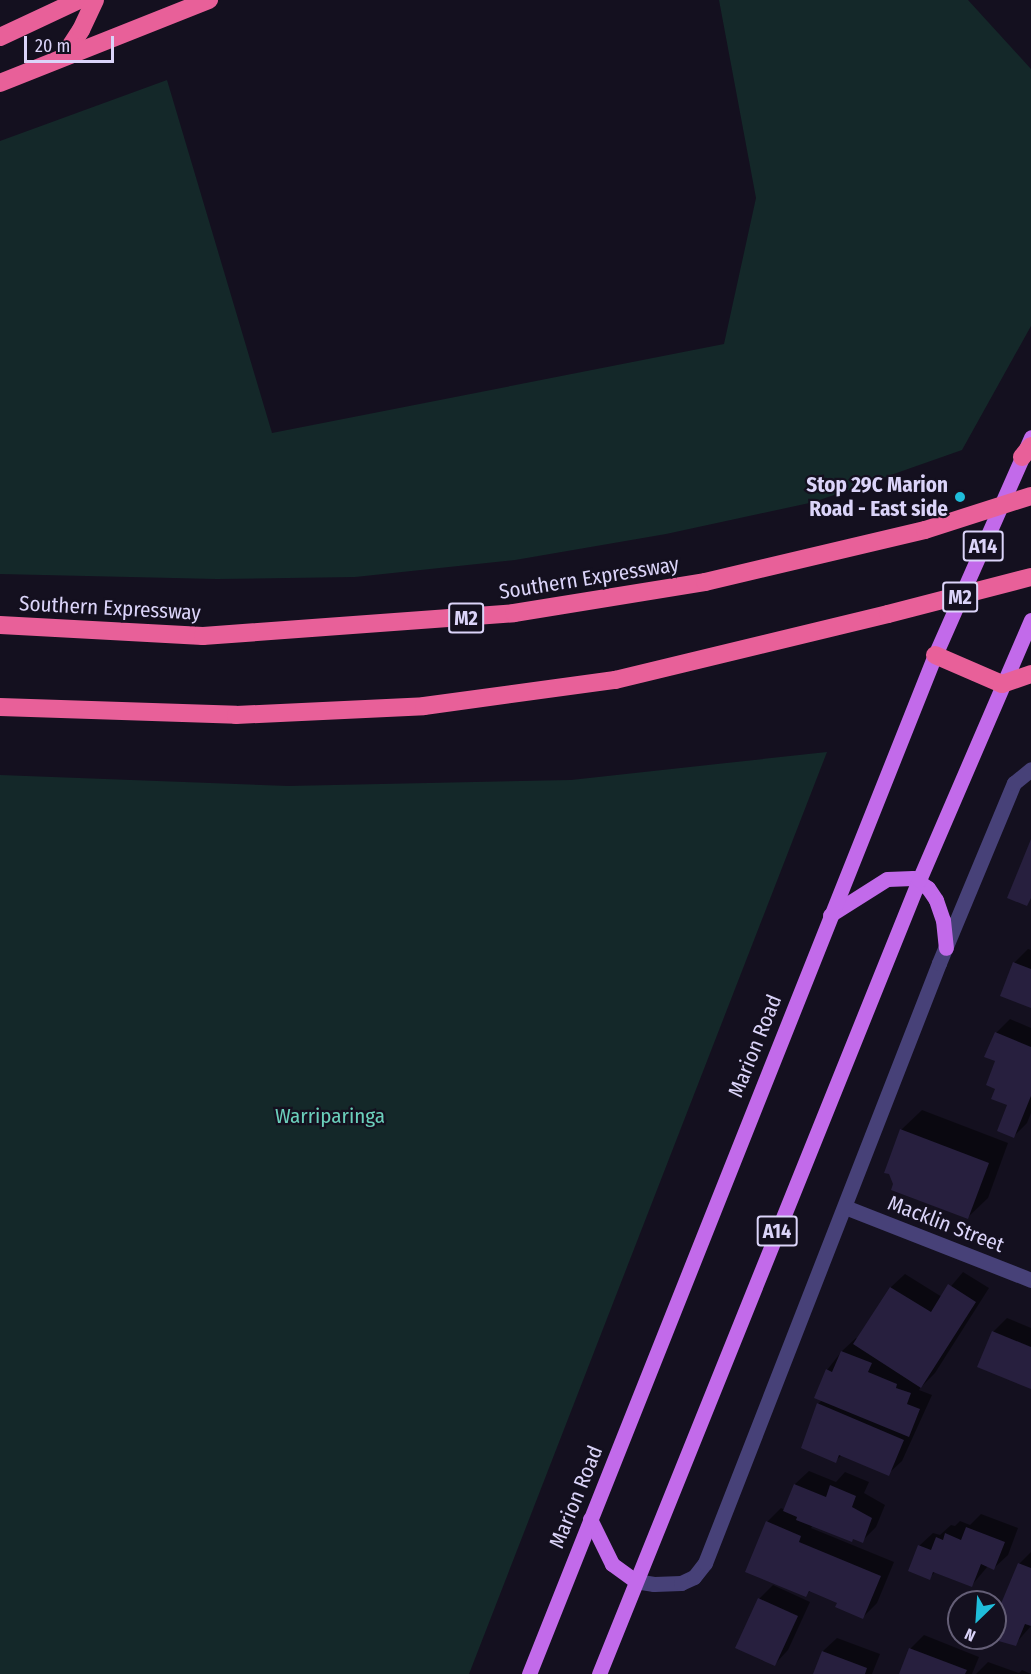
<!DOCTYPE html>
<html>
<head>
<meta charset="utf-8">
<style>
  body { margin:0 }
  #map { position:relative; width:1031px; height:1674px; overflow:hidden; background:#14101f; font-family:"Fira Sans Condensed",sans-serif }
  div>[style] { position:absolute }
  .green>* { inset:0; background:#142829 }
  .shadow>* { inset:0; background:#0007 }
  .building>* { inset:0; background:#271f3e }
  .street>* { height:15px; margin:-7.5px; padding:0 7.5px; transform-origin:7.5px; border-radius:7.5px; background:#474178 }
  .primary>* { height:15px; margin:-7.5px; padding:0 7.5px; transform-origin:7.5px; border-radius:7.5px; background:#c26aea }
  .highway>* { height:18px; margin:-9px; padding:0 9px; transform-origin:9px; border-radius:9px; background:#e86099 }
  .highway-bridge>* { height:18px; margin:-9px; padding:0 9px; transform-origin:9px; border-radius:9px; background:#e86099 }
  .dots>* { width:16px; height:16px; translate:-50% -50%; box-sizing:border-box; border:3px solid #14101f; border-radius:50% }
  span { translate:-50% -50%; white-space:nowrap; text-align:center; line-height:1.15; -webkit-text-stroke:4.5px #14101f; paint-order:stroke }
  .shield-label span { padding:2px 4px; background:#14101f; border:2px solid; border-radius:4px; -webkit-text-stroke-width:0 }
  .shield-label { font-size:20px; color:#dbd4f9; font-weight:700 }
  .poi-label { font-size:21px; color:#dbd4f9; font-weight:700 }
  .right { translate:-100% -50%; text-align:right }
  .street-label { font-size:21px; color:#dbd4f9 }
  .park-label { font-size:21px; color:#6bcfbb }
  .north { position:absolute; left:947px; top:1590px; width:60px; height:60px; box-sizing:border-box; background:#14101f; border:2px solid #645e76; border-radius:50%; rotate:205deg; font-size:16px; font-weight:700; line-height:24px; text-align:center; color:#dbd4f9 }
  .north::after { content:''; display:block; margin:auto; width:21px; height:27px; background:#1fbdda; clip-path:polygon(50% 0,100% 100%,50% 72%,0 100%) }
  .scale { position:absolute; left:24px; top:36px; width:90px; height:27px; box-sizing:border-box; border:3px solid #dbd4f9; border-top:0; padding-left:8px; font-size:18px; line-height:21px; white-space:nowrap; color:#dbd4f9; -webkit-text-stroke:4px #14101f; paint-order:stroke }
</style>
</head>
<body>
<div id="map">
  <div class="green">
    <div style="clip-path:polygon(719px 0,968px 0,1031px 69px,1031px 326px,962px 450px,814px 502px,666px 534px,515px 560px,355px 577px,217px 579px,0 574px,0 141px,167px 80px,272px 433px,724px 344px,756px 198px)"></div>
    <div style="clip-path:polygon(827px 752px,469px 1674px,0 1674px,0 775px,288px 786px,571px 780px)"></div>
  </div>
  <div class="shadow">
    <div style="clip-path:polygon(1028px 949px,1031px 950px,1031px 1007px,1014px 963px)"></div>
    <div style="clip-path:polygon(1010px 1019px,1031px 1028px,1031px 1113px,1027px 1123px,1014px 1136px,1009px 1105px,997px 1088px,996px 1033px)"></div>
    <div style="clip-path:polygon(922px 1110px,1008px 1143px,988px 1198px,967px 1218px,901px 1130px)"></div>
    <div style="clip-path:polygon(963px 1272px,989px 1288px,935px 1373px,921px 1387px,919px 1390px,932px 1395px,902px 1461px,888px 1474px,842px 1455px,835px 1461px,818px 1404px,822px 1400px,827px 1370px,842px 1351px,856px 1338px,858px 1339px,891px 1287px,905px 1274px,942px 1297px)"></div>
    <div style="clip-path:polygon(1007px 1318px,1031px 1328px,1031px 1388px,993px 1332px)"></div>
    <div style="clip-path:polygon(809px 1471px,836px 1482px,845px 1472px,869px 1482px,864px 1493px,885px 1505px,876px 1527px,862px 1541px,813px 1525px,811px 1528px,894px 1562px,877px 1603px,863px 1617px,839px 1602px,811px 1590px,806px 1595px,767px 1522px,781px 1508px,785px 1510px,795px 1484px)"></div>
    <div style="clip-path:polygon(981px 1514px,1018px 1528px,1008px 1555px,994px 1568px,988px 1566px,972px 1585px,936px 1571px,929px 1578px,919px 1546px,933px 1533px,940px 1535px,951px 1525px,955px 1526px,960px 1521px,970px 1525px)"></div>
    <div style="clip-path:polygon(1031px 1552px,1031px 1626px,1015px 1644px,994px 1638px,995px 1622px,1019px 1564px)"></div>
    <div style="clip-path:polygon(773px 1585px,810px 1602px,788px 1650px,775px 1664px,759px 1599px)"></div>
    <div style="clip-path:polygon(924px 1635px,979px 1657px,972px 1674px,900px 1674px,910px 1649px)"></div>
    <div style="clip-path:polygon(837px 1638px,880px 1654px,872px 1674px,815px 1674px,823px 1651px)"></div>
    <div style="clip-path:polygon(988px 1662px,1019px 1673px,1022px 1670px,1031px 1674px,976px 1674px)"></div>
  </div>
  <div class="building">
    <div style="clip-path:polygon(1031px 839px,1031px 898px,1027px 906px,1007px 898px)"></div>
    <div style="clip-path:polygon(1013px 962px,1031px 969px,1031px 1008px,1000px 996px)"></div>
    <div style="clip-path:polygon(995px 1032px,1031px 1047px,1031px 1096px,1014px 1138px,997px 1131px,1007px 1105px,991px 1099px,995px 1089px,986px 1085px,995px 1061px,984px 1057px)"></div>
    <div style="clip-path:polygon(900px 1129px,989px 1163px,968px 1219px,891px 1190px,893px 1184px,889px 1174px,884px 1173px)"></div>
    <div style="clip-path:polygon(948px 1284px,976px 1302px,921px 1388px,853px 1344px,890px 1287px,931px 1312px)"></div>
    <div style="clip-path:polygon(992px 1331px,1031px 1347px,1031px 1389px,977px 1367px)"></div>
    <div style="clip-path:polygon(841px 1351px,872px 1363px,868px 1372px,897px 1384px,896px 1388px,911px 1393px,907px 1404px,920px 1409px,909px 1437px,814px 1398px,826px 1369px,832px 1372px)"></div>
    <div style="clip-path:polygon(817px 1403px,904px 1440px,889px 1476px,839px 1455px,836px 1463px,801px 1448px)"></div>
    <div style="clip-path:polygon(794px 1484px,826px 1497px,830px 1485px,856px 1496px,852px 1507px,872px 1518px,863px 1543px,853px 1539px,852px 1542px,796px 1520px,797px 1517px,783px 1511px)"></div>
    <div style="clip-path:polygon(766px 1521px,801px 1536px,799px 1542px,881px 1576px,863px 1619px,835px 1607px,837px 1603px,809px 1591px,806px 1597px,745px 1572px)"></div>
    <div style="clip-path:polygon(966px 1527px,1005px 1542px,994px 1570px,981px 1564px,972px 1587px,933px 1572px,930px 1580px,908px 1571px,918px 1545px,931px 1550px,936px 1537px,943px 1540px,945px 1533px,961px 1540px)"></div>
    <div style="clip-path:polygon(1018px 1563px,1031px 1568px,1031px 1626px,1025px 1624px,1016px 1646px,988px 1638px,995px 1638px,995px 1618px)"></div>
    <div style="clip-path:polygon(758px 1598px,798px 1616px,775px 1666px,735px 1648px)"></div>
    <div style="clip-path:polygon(909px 1648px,967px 1670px,965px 1674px,899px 1674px)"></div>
    <div style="clip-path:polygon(822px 1651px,867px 1668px,865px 1674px,813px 1674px)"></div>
  </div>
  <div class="street">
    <div style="left:845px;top:1207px;width:200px;rotate:21.4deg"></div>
    <div style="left:635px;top:1581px;width:19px;rotate:9deg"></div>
    <div style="left:654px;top:1584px;width:27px;rotate:-2deg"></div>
    <div style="left:681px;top:1583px;width:14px;rotate:-25deg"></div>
    <div style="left:694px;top:1577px;width:18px;rotate:-52deg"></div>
    <div style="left:705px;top:1563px;width:644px;rotate:-68.69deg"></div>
    <div style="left:939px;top:963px;width:195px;rotate:-67.4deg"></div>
    <div style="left:1014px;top:783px;width:22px;rotate:-39deg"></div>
  </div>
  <div class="primary">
    <div style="left:830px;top:915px;width:67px;rotate:-32.3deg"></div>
    <div style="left:887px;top:879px;width:26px;rotate:-2deg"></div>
    <div style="left:913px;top:878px;width:18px;rotate:34deg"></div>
    <div style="left:928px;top:888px;width:14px;rotate:56deg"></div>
    <div style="left:936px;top:900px;width:21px;rotate:71deg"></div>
    <div style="left:943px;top:920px;width:28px;rotate:84deg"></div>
    <div style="left:590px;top:1519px;width:50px;rotate:63.9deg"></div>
    <div style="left:612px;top:1564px;width:29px;rotate:36deg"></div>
    <div style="left:529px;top:1674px;width:1097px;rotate:-68.28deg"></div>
    <div style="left:935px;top:655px;width:238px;rotate:-66.2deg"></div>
    <div style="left:599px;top:1674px;width:856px;rotate:-68.05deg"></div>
    <div style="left:919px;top:880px;width:283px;rotate:-66.7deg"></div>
  </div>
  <div class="highway">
    <div style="left:0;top:37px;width:87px;rotate:-25.1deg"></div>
    <div style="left:64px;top:56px;width:31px;rotate:-57deg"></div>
    <div style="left:81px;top:30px;width:33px;rotate:-65deg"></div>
    <div style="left:0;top:83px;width:225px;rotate:-21.7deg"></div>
    <div style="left:1022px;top:457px;width:14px;rotate:-51deg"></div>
    <div style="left:0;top:625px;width:203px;rotate:3.1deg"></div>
    <div style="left:203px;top:636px;width:312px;rotate:-4.2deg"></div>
    <div style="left:514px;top:613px;width:193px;rotate:-9.2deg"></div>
    <div style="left:705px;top:582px;width:226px;rotate:-13.3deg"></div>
    <div style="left:935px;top:655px;width:73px;rotate:23.4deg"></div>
    <div style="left:1002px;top:684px;width:31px;rotate:-19deg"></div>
    <div style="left:0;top:707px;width:236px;rotate:1.9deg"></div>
    <div style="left:236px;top:715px;width:188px;rotate:-2.7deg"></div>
    <div style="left:424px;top:706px;width:193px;rotate:-7.8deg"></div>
    <div style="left:615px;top:680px;width:281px;rotate:-13.6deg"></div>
  </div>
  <div class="highway-bridge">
    <div style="left:925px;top:530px;width:111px;rotate:-17.8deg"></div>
    <div style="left:888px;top:614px;width:148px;rotate:-14.5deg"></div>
  </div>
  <div class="dots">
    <div style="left:960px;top:497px;background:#1fbdda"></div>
  </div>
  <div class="shield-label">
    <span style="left:983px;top:546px">A14</span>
    <span style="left:960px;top:597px">M2</span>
    <span style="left:466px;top:618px">M2</span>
    <span style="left:777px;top:1231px">A14</span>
  </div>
  <div class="poi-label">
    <span class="right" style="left:948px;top:497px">Stop 29C Marion<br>Road - East side</span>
  </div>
  <div class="street-label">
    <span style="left:589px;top:578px;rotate:-9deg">Southern Expressway</span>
    <span style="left:110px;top:608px;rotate:3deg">Southern Expressway</span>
    <span style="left:755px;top:1046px;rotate:-68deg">Marion Road</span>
    <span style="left:946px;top:1224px;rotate:21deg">Macklin Street</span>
    <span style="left:576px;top:1497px;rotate:-68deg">Marion Road</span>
  </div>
  <div class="park-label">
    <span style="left:330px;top:1116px">Warriparinga</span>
  </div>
  <div class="north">N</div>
  <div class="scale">20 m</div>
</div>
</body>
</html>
